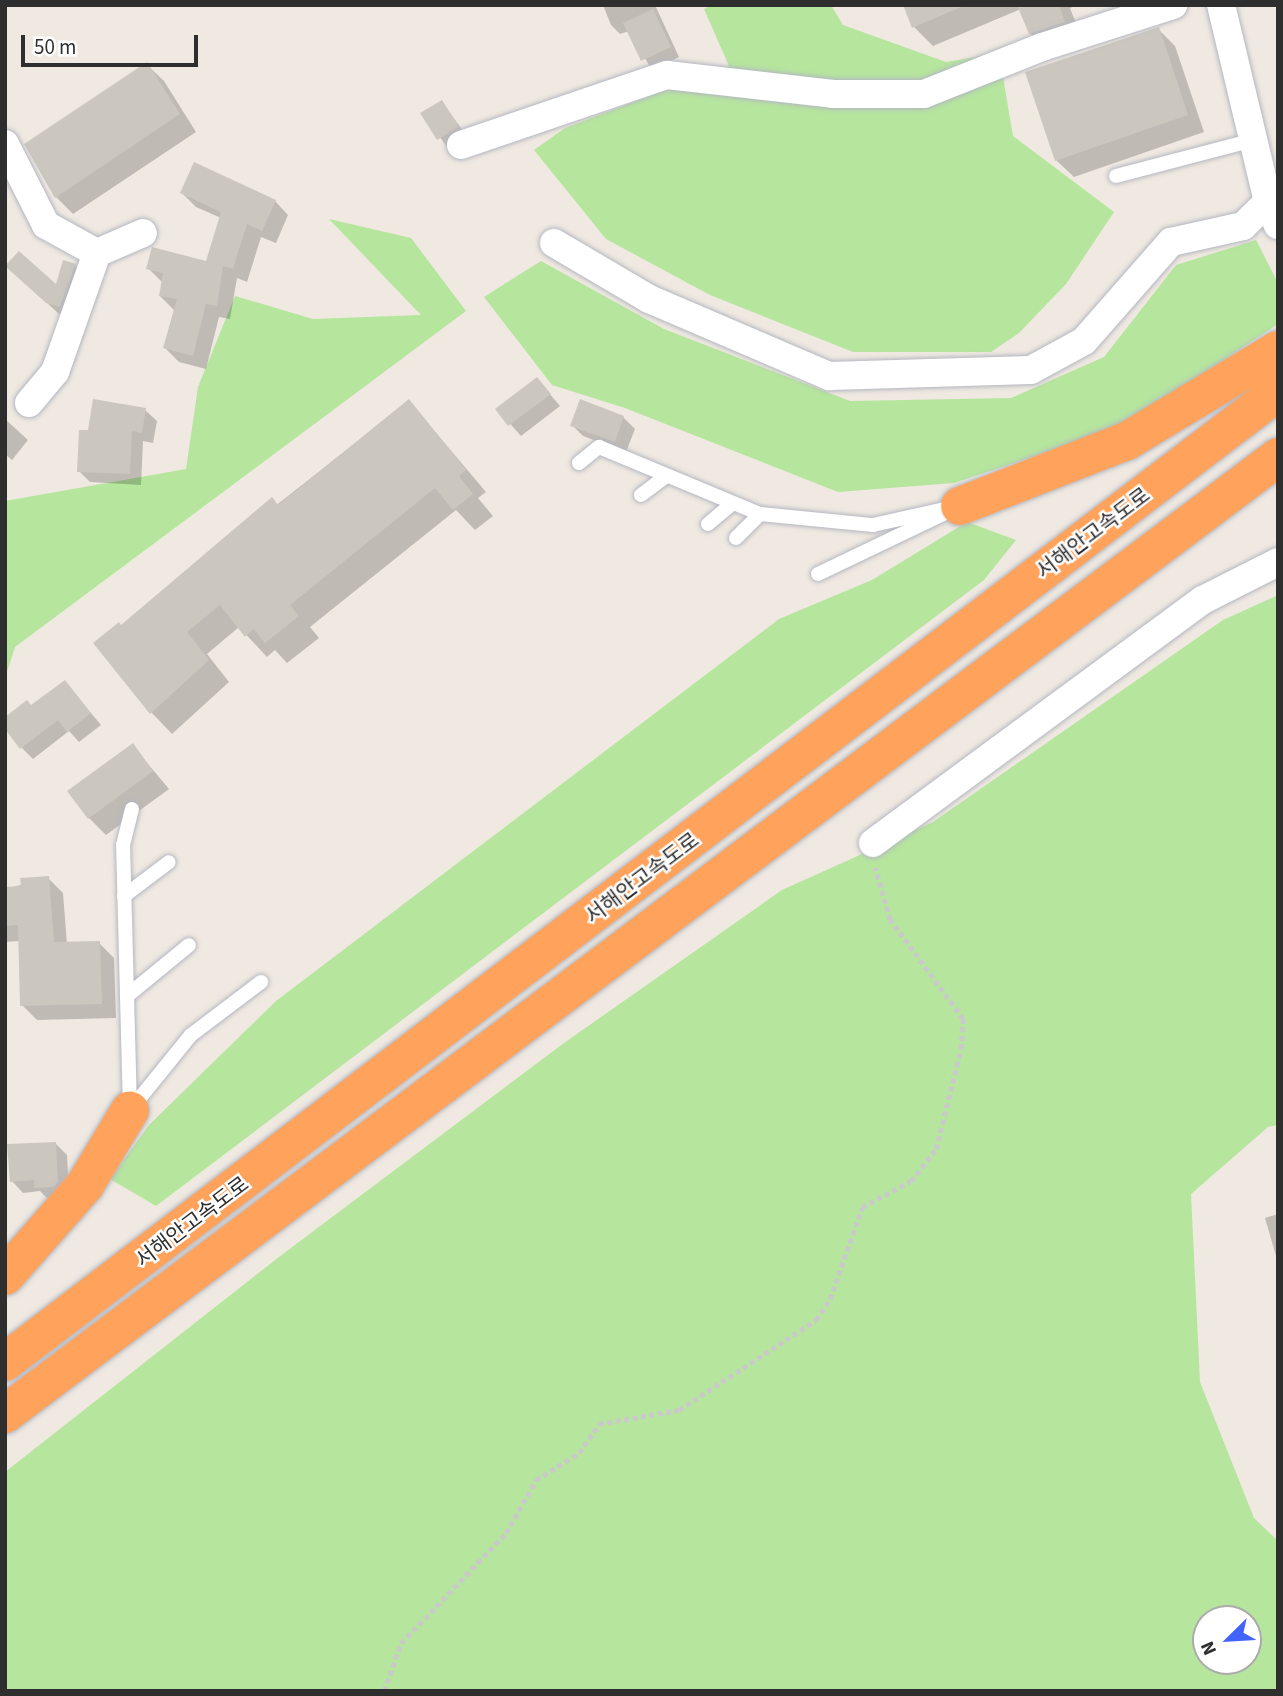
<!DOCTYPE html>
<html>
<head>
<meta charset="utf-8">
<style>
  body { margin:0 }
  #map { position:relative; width:1283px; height:1696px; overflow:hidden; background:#efe9e1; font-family:"Source Sans 3","Noto Sans KR",sans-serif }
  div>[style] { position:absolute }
  .green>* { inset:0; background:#b6e59e }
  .shadow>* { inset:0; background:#0003 }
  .building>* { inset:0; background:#cbc7bf }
  .path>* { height:4.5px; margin-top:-2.25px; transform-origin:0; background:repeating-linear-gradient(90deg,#c9c9c9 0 5px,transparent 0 8.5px) }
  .roads { filter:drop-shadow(0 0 2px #b4b7c1) drop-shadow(0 0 2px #b4b7c1) }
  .lane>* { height:14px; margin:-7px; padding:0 7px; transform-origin:7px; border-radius:7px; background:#fff }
  .street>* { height:28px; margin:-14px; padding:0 14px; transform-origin:14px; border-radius:14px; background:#fff }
  .highway>* { height:38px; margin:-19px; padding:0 19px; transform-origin:19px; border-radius:19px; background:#ffa35c }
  span { translate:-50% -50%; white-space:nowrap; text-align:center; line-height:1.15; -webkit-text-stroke:5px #fff; paint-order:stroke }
  .street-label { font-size:21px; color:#2e2e2e }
  .frame { position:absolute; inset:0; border:7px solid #2e2e2e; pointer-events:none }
  .north { position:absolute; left:1192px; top:1605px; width:70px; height:70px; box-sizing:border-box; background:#fff; border:2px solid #ababab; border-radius:50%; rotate:246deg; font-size:19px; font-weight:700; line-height:28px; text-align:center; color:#2e2e2e }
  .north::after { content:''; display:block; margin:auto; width:24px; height:32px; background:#4264fb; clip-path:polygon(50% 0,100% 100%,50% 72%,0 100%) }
  .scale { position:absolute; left:21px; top:35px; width:177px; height:32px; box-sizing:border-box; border:4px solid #2e2e2e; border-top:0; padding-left:9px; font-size:21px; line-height:24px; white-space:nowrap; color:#2e2e2e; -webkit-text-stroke:5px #fff; paint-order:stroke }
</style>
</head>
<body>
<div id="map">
  <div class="green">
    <div style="clip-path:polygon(711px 5px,831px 5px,843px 25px,946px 62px,999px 53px,1013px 136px,1114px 212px,1066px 284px,1019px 333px,991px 352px,853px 352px,710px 295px,606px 239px,534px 150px,565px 128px,729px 66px,704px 9px)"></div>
    <div style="clip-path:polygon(329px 219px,411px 238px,466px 311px,15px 647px,5px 678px,5px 501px,186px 469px,198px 387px,235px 296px,313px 319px,421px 315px)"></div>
    <div style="clip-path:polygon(1256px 240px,1278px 283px,1278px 324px,1122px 427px,954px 483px,838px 492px,625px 408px,552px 385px,484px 297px,541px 261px,664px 329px,850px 401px,1011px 398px,1104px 357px,1176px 265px)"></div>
    <div style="clip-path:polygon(967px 522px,1016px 540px,984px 580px,156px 1206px,110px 1179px,149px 1125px,276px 1001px,779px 619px,872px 580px)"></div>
    <div style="clip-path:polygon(evenodd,1278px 595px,1278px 1125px,1268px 1127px,1191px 1194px,1200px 1382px,1254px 1518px,1278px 1541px,1278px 1691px,5px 1691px,5px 1472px,279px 1257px,564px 1043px,782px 890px,933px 822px,1223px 620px,1278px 595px,1206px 1619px,1248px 1619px,1248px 1661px,1206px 1661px,1206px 1619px)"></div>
  </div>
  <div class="shadow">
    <div style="clip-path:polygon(603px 5px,655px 5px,679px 57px,652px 70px,629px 31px,620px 34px,611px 25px)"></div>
    <div style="clip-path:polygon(905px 5px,1078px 5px,1070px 8px,1083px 41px,1049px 53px,1030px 33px,1021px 9px,933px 46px,914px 27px)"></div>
    <div style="clip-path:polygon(1158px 29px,1175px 46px,1204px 132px,1074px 177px,1056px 160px)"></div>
    <div style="clip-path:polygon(146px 64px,164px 81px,196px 132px,73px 214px,56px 197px)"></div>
    <div style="clip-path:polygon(442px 102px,469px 139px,450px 151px,423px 114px)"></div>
    <div style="clip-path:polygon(182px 193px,275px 201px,288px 215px,276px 243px,261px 237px,247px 282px,237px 278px,230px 319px,219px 317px,206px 369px,179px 362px,165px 348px,175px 311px,160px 296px,163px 283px,148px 268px,207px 264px,221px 218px,196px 207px)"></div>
    <div style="clip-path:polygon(75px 265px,86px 276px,71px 317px,59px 314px,19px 277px,56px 287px)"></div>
    <div style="clip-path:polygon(537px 379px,560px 406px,521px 436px,498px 410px)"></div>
    <div style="clip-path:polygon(409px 401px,486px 492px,478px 498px,493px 516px,475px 530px,456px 510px,310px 627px,319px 638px,287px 663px,275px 650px,267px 657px,239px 627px,207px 654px,229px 682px,172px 734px,151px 712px,121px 627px)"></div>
    <div style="clip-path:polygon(145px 410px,157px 421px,153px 443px,143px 441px,141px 485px,90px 482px,79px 471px,89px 432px)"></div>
    <div style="clip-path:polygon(623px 417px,635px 429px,626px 452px,583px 436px,572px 425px)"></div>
    <div style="clip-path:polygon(5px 419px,28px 440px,12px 460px,5px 454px)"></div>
    <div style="clip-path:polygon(65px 682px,101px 725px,79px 742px,69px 731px,33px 759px,22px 748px,32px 707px)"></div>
    <div style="clip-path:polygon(132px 745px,169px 789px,106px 835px,89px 818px)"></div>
    <div style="clip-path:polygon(48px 878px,63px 893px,67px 944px,99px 943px,114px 958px,116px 1018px,37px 1020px,22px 1005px,20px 941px,5px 942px,5px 889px)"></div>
    <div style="clip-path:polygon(56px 1144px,67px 1155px,69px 1194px,47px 1198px,40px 1191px,23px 1193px,12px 1181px)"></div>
    <div style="clip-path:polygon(1278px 1214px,1278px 1263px,1265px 1218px)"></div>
  </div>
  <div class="building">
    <div style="clip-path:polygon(903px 5px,966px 5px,912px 28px)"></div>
    <div style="clip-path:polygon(1017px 5px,1059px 5px,1065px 22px,1029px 34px)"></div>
    <div style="clip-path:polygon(653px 9px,671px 47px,641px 61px,623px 23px)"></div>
    <div style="clip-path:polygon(1159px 27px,1188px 115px,1055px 161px,1025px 72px)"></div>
    <div style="clip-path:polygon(147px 62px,180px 114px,55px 198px,24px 144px)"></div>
    <div style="clip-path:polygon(442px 100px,459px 127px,437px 140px,420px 113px)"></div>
    <div style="clip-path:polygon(194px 162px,276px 200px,262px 231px,247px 224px,233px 269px,223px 266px,217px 306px,206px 304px,193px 356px,163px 348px,177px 299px,159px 296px,163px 273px,146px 269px,152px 247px,206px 261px,221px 212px,180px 193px)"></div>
    <div style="clip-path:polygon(19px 251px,56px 284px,63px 260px,76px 264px,60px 307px,46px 303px,5px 266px)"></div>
    <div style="clip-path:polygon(537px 377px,551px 394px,508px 426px,495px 409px)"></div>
    <div style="clip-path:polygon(93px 399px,146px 408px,142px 433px,132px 431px,130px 474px,77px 472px,79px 430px,88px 430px)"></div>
    <div style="clip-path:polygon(409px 399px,466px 470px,459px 476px,473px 494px,453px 510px,435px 488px,290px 605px,299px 616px,265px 643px,254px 629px,245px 637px,220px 605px,187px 632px,209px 660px,150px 714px,93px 643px,119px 622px,121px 625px,272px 497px,278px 505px)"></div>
    <div style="clip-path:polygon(580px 399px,624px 416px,615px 442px,570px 426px)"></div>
    <div style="clip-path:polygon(65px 680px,91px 713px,67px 732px,58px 720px,20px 749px,5px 729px,5px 717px,27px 700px,31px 705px)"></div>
    <div style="clip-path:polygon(133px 743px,153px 771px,88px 819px,67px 791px)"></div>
    <div style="clip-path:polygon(49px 876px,54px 942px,100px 941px,102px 1004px,20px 1006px,18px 925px,5px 926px,5px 887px,21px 886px,20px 878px)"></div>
    <div style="clip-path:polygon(56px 1142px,58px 1182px,54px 1187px,34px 1188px,34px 1180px,10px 1182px,7px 1144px)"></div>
  </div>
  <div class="path">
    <div style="left:384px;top:1691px;width:51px;rotate:-70.5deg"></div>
    <div style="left:401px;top:1643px;width:152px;rotate:-46.3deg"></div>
    <div style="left:506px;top:1533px;width:61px;rotate:-60.5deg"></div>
    <div style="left:536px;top:1480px;width:51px;rotate:-32.1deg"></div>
    <div style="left:579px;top:1453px;width:35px;rotate:-55deg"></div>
    <div style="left:599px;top:1424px;width:81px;rotate:-9.9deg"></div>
    <div style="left:679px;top:1410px;width:164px;rotate:-33.3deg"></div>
    <div style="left:816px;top:1320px;width:25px;rotate:-56deg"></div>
    <div style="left:830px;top:1299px;width:97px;rotate:-70.8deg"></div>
    <div style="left:862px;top:1207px;width:55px;rotate:-28deg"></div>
    <div style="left:911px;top:1181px;width:41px;rotate:-52deg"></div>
    <div style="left:936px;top:1149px;width:103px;rotate:-76deg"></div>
    <div style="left:961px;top:1049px;width:30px;rotate:-86deg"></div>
    <div style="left:963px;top:1019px;width:123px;rotate:-126.4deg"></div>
    <div style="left:890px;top:920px;width:54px;rotate:-106.1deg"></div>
  </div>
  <div class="roads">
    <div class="lane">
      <div style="left:1116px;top:176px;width:142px;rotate:-14.7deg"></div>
      <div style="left:579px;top:463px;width:26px;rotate:-39deg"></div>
      <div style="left:599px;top:447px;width:174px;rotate:22.6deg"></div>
      <div style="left:760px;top:514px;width:114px;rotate:5.6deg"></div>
      <div style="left:873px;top:525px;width:88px;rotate:-12.5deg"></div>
      <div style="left:641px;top:495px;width:31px;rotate:-37deg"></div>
      <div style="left:708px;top:524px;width:30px;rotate:-40deg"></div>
      <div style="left:736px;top:538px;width:34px;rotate:-45deg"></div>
      <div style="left:818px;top:574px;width:139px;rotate:-25.6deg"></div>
      <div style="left:124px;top:896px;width:56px;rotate:-37.1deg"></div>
      <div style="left:127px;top:996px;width:80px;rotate:-39.4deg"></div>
      <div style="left:131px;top:1109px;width:95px;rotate:-51deg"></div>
      <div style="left:191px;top:1035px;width:88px;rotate:-37.1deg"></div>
      <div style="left:130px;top:1110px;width:265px;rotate:-91.5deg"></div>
      <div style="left:123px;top:845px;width:37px;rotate:-76deg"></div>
    </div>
    <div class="street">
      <div style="left:5px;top:144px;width:91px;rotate:63.2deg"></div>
      <div style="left:46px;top:225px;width:58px;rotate:28.8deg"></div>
      <div style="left:97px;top:253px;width:50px;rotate:-23.5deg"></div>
      <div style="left:461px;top:145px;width:218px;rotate:-18.8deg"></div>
      <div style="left:667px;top:75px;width:167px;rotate:6.5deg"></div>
      <div style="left:833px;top:94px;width:91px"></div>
      <div style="left:924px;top:94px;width:127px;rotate:-21.7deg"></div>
      <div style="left:1042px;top:47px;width:138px;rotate:-17.8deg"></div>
      <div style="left:1268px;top:202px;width:25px;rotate:67deg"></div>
      <div style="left:554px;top:243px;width:110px;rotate:30.5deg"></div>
      <div style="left:649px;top:299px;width:196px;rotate:23.2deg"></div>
      <div style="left:829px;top:376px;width:202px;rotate:-1.7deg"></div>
      <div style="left:1031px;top:370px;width:60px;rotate:-28.7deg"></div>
      <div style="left:1084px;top:341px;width:132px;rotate:-48.7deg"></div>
      <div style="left:1171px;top:242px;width:74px;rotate:-12.5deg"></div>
      <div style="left:1243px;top:226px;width:35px;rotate:-44deg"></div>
      <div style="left:1268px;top:202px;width:203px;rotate:-103.4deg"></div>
      <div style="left:29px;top:403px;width:40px;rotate:-50deg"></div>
      <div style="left:55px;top:372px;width:126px;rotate:-70.6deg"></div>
      <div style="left:873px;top:843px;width:410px;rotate:-36.4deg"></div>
      <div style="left:1203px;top:600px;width:84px;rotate:-26.9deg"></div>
    </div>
    <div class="highway">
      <div style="left:960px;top:506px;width:179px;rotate:-21.3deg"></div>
      <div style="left:1127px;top:441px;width:176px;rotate:-31.1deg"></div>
      <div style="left:5px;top:1276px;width:121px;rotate:-48.7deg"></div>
      <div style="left:85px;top:1185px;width:87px;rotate:-59deg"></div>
      <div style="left:5px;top:1362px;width:1600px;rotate:-37.31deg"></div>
      <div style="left:5px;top:1414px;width:1593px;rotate:-36.93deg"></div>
    </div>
  </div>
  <div class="street-label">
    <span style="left:1093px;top:533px;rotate:-37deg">서해안고속도로</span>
    <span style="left:642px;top:878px;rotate:-37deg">서해안고속도로</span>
    <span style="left:192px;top:1222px;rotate:-37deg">서해안고속도로</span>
  </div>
  <div class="frame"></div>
  <div class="north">N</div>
  <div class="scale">50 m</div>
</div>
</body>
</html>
